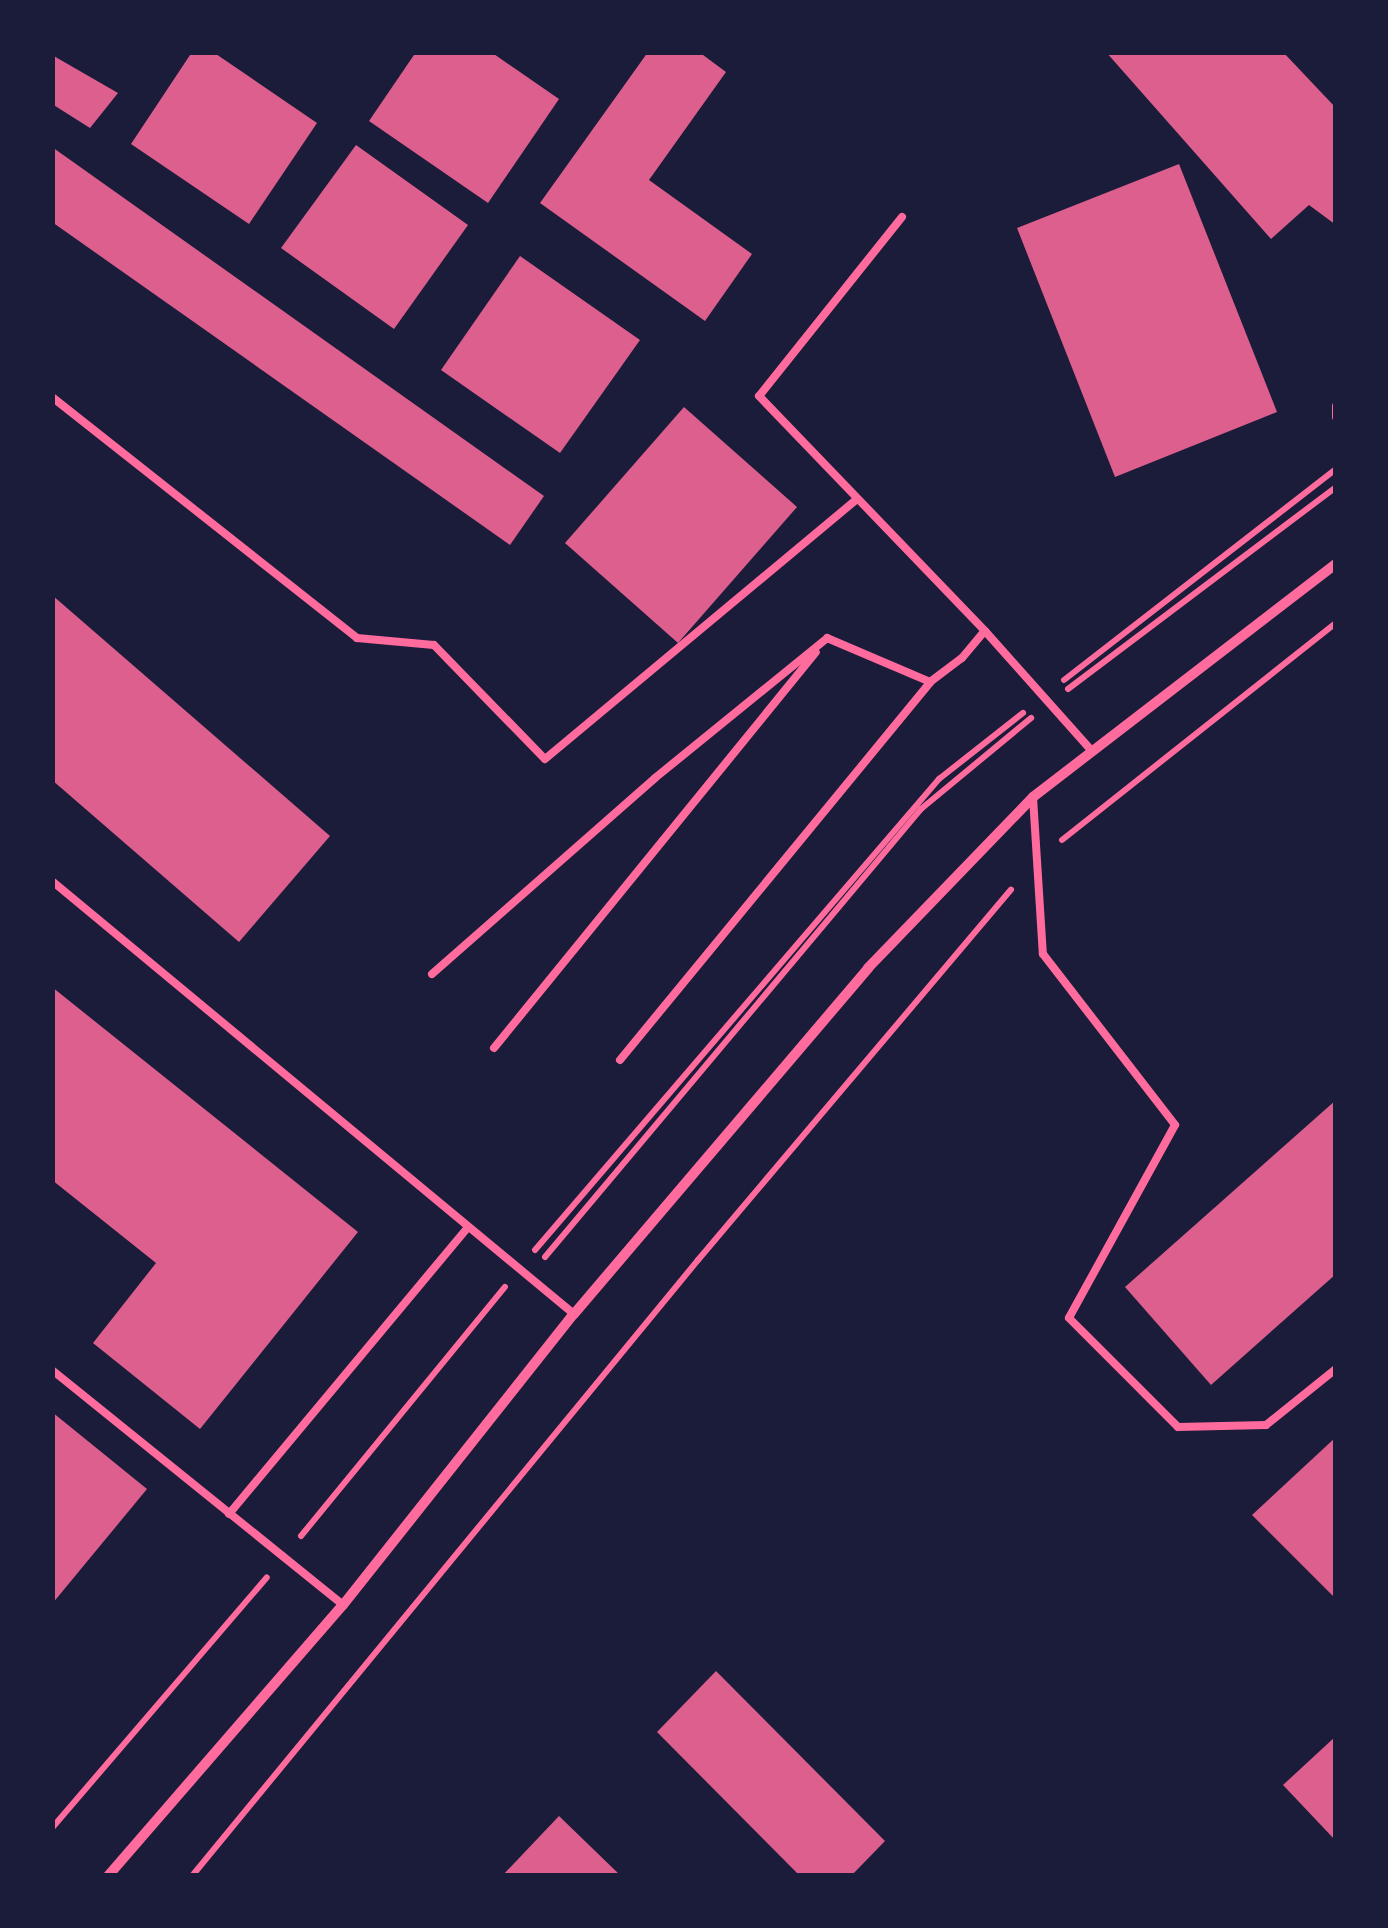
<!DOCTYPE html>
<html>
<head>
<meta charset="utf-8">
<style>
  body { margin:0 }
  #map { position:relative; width:1388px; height:1928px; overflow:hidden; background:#1b1b3a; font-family:Lato,sans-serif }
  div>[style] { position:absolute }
  .building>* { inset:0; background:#dd5f8e }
  .path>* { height:6px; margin:-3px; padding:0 3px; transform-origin:3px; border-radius:3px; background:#ff6b9d }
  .service>* { height:8px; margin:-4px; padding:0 4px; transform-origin:4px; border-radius:4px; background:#ff6b9d }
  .minor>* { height:10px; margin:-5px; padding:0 5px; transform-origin:5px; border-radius:5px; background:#ff6b9d }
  span { translate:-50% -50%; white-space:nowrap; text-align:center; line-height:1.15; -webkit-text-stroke:8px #1b1b3a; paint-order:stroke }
  .frame { position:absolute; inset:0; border:55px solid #1b1b3a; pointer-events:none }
</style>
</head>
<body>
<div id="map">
  <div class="building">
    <div style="clip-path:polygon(192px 52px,213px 52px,317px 123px,249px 224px,131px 144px)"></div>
    <div style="clip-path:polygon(416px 52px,491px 52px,559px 99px,488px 203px,369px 121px)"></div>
    <div style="clip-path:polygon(648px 52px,699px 52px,726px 72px,649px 180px,752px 254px,705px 321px,540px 203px)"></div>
    <div style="clip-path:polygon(1106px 52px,1283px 52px,1336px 108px,1336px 225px,1309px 205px,1271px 239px)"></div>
    <div style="clip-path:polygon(52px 55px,118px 93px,90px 128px,52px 104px)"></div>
    <div style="clip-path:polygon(356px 145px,468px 225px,394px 329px,281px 248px)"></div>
    <div style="clip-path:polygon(52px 147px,544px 496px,510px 545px,52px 222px)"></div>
    <div style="clip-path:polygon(1179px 164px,1277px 412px,1115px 477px,1017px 228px)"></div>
    <div style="clip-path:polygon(520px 256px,640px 340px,560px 453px,441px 370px)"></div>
    <div style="clip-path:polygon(684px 407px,797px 507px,678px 643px,565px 543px)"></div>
    <div style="clip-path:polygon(52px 595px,330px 836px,239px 942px,52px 780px)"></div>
    <div style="clip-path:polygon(52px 987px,358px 1232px,200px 1429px,93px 1343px,156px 1263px,52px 1180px)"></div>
    <div style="clip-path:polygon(1336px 1100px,1336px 1274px,1211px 1385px,1125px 1287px)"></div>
    <div style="clip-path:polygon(52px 1412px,147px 1489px,52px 1604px)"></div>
    <div style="clip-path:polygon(1336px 1437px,1336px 1599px,1252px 1515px)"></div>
    <div style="clip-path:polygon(716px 1671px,885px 1841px,851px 1876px,800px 1876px,657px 1732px)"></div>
    <div style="clip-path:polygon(1336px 1736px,1336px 1841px,1283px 1785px)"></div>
    <div style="clip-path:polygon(559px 1816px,621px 1876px,502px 1876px)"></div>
  </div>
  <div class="path">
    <div style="left:1064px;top:680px;width:344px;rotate:-37.8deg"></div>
    <div style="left:1068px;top:689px;width:336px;rotate:-37deg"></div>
    <div style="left:1062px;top:840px;width:350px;rotate:-38.4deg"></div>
    <div style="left:535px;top:1250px;width:621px;rotate:-49.38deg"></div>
    <div style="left:939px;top:779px;width:107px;rotate:-38.2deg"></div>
    <div style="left:545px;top:1257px;width:585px;rotate:-49.99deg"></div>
    <div style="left:921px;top:809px;width:143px;rotate:-39.6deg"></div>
    <div style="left:301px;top:1536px;width:322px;rotate:-50.7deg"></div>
    <div style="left:52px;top:1828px;width:330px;rotate:-49.4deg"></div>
    <div style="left:192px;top:1876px;width:797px;rotate:-50.6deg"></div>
    <div style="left:698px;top:1260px;width:485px;rotate:-49.8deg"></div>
  </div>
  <div class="service">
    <div style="left:902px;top:217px;width:229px;rotate:128.6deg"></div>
    <div style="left:759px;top:396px;width:326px;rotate:46.1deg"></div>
    <div style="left:985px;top:631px;width:159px;rotate:48.3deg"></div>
    <div style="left:52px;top:397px;width:389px;rotate:38.3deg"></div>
    <div style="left:357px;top:638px;width:77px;rotate:5.2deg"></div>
    <div style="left:434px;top:645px;width:159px;rotate:45.8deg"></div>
    <div style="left:545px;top:759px;width:406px;rotate:-39.8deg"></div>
    <div style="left:1336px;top:406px;width:11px;rotate:90deg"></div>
    <div style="left:1033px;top:797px;width:157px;rotate:86.4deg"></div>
    <div style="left:1043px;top:954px;width:216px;rotate:52.3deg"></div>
    <div style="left:1175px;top:1125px;width:220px;rotate:118.8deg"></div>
    <div style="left:1069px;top:1318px;width:154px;rotate:45deg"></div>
    <div style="left:1178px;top:1427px;width:88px;rotate:-1.3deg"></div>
    <div style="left:1266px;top:1425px;width:90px;rotate:-38.7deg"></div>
    <div style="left:52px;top:881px;width:678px;rotate:39.68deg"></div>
    <div style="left:432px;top:974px;width:297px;rotate:-41.3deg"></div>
    <div style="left:655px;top:778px;width:222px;rotate:-39.1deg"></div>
    <div style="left:827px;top:638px;width:112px;rotate:23.1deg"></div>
    <div style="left:930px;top:682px;width:40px;rotate:-37deg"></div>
    <div style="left:962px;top:658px;width:35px;rotate:-50deg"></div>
    <div style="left:494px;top:1048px;width:510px;rotate:-50.88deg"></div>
    <div style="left:620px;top:1060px;width:489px;rotate:-50.6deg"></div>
    <div style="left:52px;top:1370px;width:374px;rotate:38.9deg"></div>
    <div style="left:229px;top:1514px;width:372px;rotate:-50.2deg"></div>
  </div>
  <div class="minor">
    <div style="left:108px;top:1876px;width:359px;rotate:-49.1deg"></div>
    <div style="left:343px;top:1605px;width:372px;rotate:-51.6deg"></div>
    <div style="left:574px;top:1314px;width:454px;rotate:-49.6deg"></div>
    <div style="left:868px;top:968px;width:238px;rotate:-46deg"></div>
    <div style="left:1033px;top:797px;width:382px;rotate:-37.6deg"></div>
  </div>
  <div class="frame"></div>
</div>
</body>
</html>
